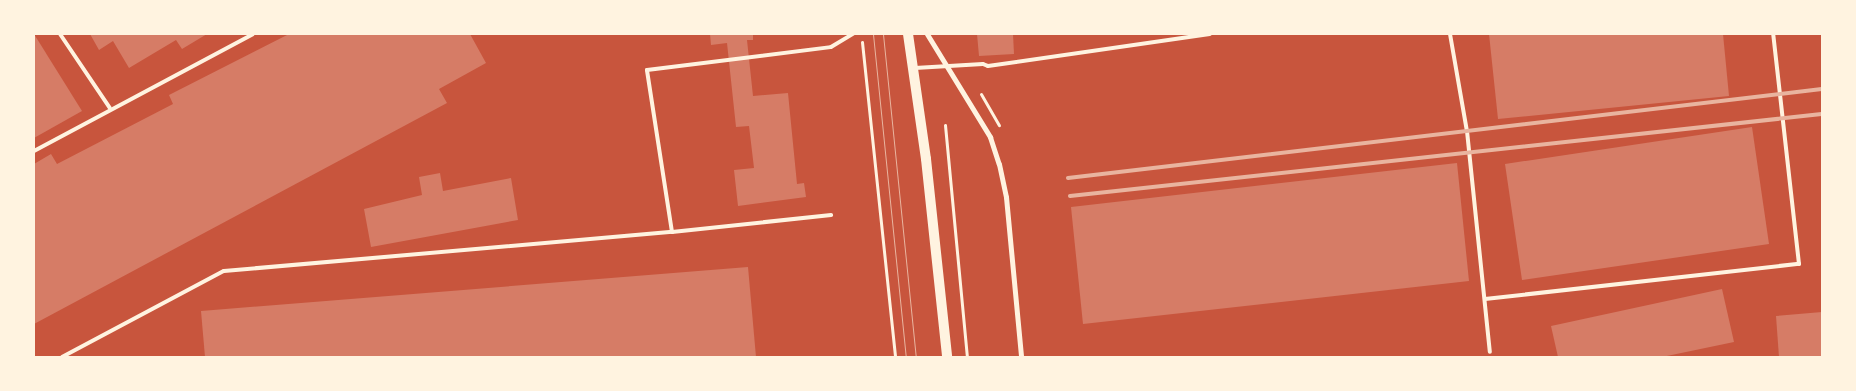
<!DOCTYPE html>
<html>
<head>
<meta charset="utf-8">
<style>
  body { margin:0 }
  #map { position:relative; width:1856px; height:391px; overflow:hidden; background:#c8553d; font-family:"Source Sans 3",sans-serif }
  div>[style] { position:absolute }
  .building>* { inset:0; background:#d67c66 }
  .path>* { height:3px; margin:-1.5px; padding:0 1.5px; transform-origin:1.5px; border-radius:1.5px; background:#fff3e0 }
  .service>* { height:4px; margin:-2px; padding:0 2px; transform-origin:2px; border-radius:2px; background:#fff3e0 }
  .minor>* { height:5px; margin:-2.5px; padding:0 2.5px; transform-origin:2.5px; border-radius:2.5px; background:#fff3e0 }
  .secondary>* { height:10px; margin:-5px; padding:0 5px; transform-origin:5px; border-radius:5px; background:#fff3e0 }
  .tram>* { height:1px; margin:-0.5px; padding:0 0.5px; transform-origin:0.5px; border-radius:0.5px; background:#e9b49f }
  .rail>* { height:4px; margin:-2px; padding:0 2px; transform-origin:2px; border-radius:2px; background:#e9b49f }
  span { translate:-50% -50%; white-space:nowrap; text-align:center; line-height:1.15; -webkit-text-stroke:4px #fff3e0; paint-order:stroke }
  .frame { position:absolute; inset:0; border:35px solid #fff3e0; pointer-events:none }
</style>
</head>
<body>
<div id="map">
  <div class="building">
    <div style="clip-path:polygon(34px 34px,82px 111px,34px 138px)"></div>
    <div style="clip-path:polygon(90px 34px,207px 34px,182px 49px,176px 40px,129px 68px,113px 41px,99px 50px)"></div>
    <div style="clip-path:polygon(289px 34px,470px 34px,486px 63px,439px 89px,447px 103px,34px 324px,34px 164px,51px 154px,57px 164px,173px 104px,169px 95px)"></div>
    <div style="clip-path:polygon(710px 34px,753px 34px,753px 40px,747px 40px,753px 96px,788px 93px,797px 184px,804px 183px,806px 197px,738px 206px,734px 170px,754px 168px,749px 126px,736px 127px,727px 43px,711px 45px)"></div>
    <div style="clip-path:polygon(977px 34px,1013px 34px,1014px 54px,979px 56px)"></div>
    <div style="clip-path:polygon(1489px 34px,1723px 34px,1729px 96px,1498px 119px)"></div>
    <div style="clip-path:polygon(1752px 127px,1769px 244px,1522px 280px,1505px 164px)"></div>
    <div style="clip-path:polygon(1457px 163px,1469px 281px,1083px 324px,1071px 207px)"></div>
    <div style="clip-path:polygon(440px 173px,443px 191px,511px 178px,518px 220px,371px 247px,364px 209px,422px 195px,419px 177px)"></div>
    <div style="clip-path:polygon(748px 267px,756px 357px,205px 357px,201px 311px)"></div>
    <div style="clip-path:polygon(1722px 289px,1734px 342px,1662px 357px,1558px 357px,1551px 326px)"></div>
    <div style="clip-path:polygon(1822px 312px,1822px 357px,1779px 357px,1776px 316px)"></div>
  </div>
  <div class="path">
    <div style="left:862px;top:42px;width:317px;rotate:84deg"></div>
    <div style="left:981px;top:94px;width:36px;rotate:60deg"></div>
    <div style="left:945px;top:125px;width:233px;rotate:84.6deg"></div>
  </div>
  <div class="service">
    <div style="left:60px;top:34px;width:89px;rotate:56deg"></div>
    <div style="left:1450px;top:34px;width:98px;rotate:80.1deg"></div>
    <div style="left:1467px;top:131px;width:222px;rotate:84.1deg"></div>
    <div style="left:915px;top:68px;width:68px;rotate:-3.4deg"></div>
    <div style="left:983px;top:64px;width:5px;rotate:22deg"></div>
    <div style="left:988px;top:66px;width:224px;rotate:-8.2deg"></div>
    <div style="left:34px;top:151px;width:248px;rotate:-28.1deg"></div>
    <div style="left:672px;top:232px;width:164px;rotate:-98.8deg"></div>
    <div style="left:647px;top:70px;width:185px;rotate:-7.1deg"></div>
    <div style="left:831px;top:47px;width:26px;rotate:-31deg"></div>
    <div style="left:1485px;top:299px;width:316px;rotate:-6.4deg"></div>
    <div style="left:1799px;top:264px;width:231px;rotate:-96.4deg"></div>
    <div style="left:62px;top:357px;width:183px;rotate:-28deg"></div>
    <div style="left:224px;top:271px;width:450px;rotate:-5deg"></div>
    <div style="left:672px;top:232px;width:160px;rotate:-6.1deg"></div>
  </div>
  <div class="minor">
    <div style="left:927px;top:34px;width:121px;rotate:58.5deg"></div>
    <div style="left:990px;top:137px;width:28px;rotate:72deg"></div>
    <div style="left:999px;top:164px;width:34px;rotate:78deg"></div>
    <div style="left:1006px;top:197px;width:161px;rotate:84.6deg"></div>
  </div>
  <div class="secondary">
    <div style="left:908px;top:34px;width:126px;rotate:81.8deg"></div>
    <div style="left:926px;top:159px;width:199px;rotate:83.9deg"></div>
  </div>
  <div class="tram">
    <div style="left:873px;top:34px;width:325px;rotate:84.2deg"></div>
    <div style="left:883px;top:34px;width:325px;rotate:84.2deg"></div>
  </div>
  <div class="rail">
    <div style="left:1068px;top:178px;width:759px;rotate:-6.73deg"></div>
    <div style="left:1070px;top:196px;width:756px;rotate:-6.22deg"></div>
  </div>
  <div class="frame"></div>
</div>
</body>
</html>
